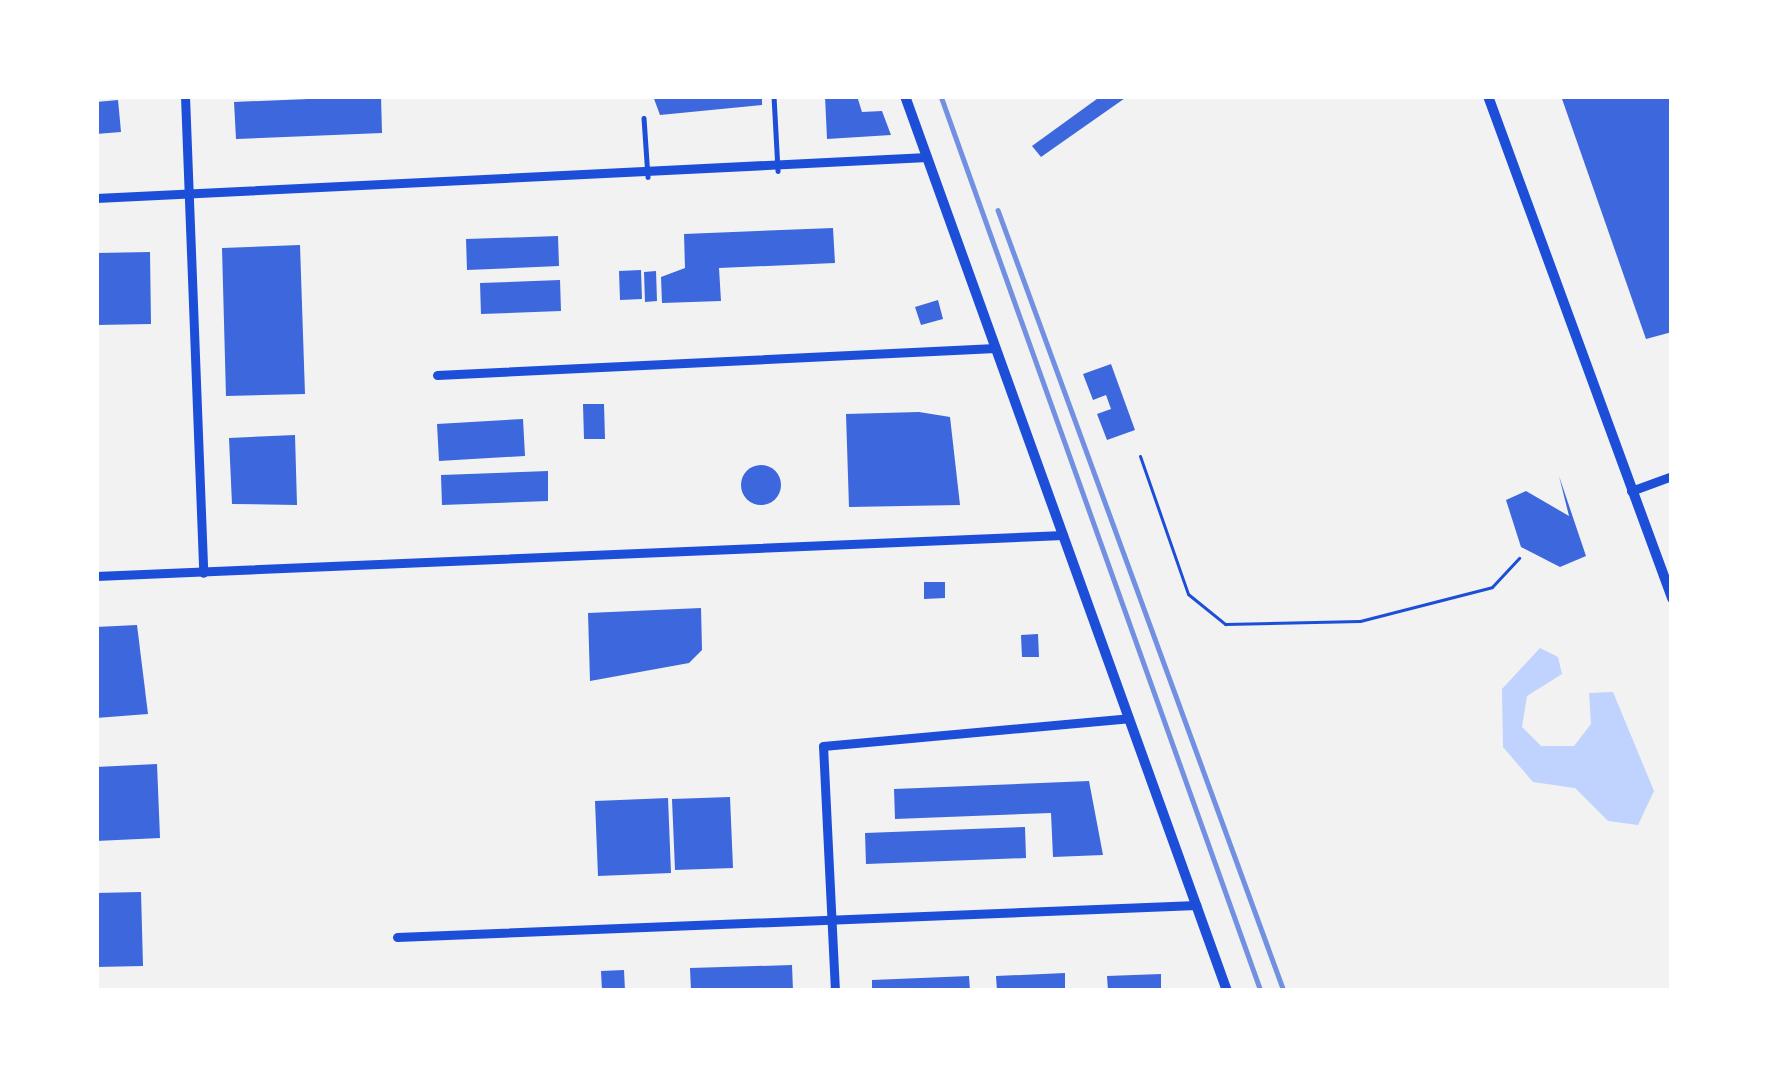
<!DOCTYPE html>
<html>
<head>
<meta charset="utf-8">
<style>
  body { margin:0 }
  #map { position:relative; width:1768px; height:1087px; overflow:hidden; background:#f2f2f2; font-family:"Alegreya Sans",sans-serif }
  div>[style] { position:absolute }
  .water>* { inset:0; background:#bfd3fe }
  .building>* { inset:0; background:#3d67dc }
  .round { border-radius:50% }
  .path>* { height:3px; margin:-1.5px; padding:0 1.5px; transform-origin:1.5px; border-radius:1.5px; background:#1d4ed8 }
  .service>* { height:4.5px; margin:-2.25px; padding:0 2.25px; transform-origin:2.25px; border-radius:2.25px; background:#1d4ed8 }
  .minor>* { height:9px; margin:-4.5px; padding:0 4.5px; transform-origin:4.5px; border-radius:4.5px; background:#1d4ed8 }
  .tertiary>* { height:10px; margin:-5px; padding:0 5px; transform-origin:5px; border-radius:5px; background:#1d4ed8 }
  .rail>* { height:4.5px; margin:-2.25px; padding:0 2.25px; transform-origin:2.25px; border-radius:2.25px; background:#7290e2 }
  span { translate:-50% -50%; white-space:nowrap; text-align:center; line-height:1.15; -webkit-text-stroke:9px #fff; paint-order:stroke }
  .frame { position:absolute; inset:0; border:99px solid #fff; pointer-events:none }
</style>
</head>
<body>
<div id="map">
  <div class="water">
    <div style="clip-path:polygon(1540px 648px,1558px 657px,1562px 674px,1527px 696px,1522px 727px,1541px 746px,1574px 746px,1591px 724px,1589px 693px,1613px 692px,1654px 791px,1638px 825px,1608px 821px,1575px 788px,1533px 782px,1503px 747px,1502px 689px)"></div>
  </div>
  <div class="building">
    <div style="clip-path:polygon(381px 96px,382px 133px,236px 139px,234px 102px)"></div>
    <div style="clip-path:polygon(653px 96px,762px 96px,762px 105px,660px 115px)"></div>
    <div style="clip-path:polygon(825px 96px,857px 96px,862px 112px,882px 111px,891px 135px,827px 139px)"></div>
    <div style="clip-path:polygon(1101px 96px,1128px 96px,1041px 157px,1032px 146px)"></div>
    <div style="clip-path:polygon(1561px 96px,1672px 96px,1672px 332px,1646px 339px)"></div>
    <div style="clip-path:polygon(118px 100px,121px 132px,96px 134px,96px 102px)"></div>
    <div style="clip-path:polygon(833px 228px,835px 263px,719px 268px,721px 301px,662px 303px,661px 277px,685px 268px,684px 234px)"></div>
    <div style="clip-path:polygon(558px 236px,559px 266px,467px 270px,466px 239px)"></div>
    <div style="clip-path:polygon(300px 245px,305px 394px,226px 396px,222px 248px)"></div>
    <div style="clip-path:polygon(150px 252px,151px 324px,96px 325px,96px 253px)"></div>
    <div style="clip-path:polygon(641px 270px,642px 299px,620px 300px,619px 271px)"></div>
    <div style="clip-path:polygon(656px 271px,657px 301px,645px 302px,644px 272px)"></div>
    <div style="clip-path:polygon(560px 280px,561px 311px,481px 314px,480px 283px)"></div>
    <div style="clip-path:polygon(938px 300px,943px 319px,921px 325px,915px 307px)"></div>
    <div style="clip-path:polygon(1111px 364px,1135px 430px,1107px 440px,1097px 414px,1111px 409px,1106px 395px,1093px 400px,1083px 374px)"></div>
    <div style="clip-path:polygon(583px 404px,604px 404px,605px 439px,584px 439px)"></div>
    <div style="clip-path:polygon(919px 412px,950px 417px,960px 505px,849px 507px,846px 414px)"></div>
    <div style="clip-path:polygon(523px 419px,525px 456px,439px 461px,437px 424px)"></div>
    <div style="clip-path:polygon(295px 435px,297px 505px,232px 504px,229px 438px)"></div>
    <div class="round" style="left:741px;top:465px;width:40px;height:40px"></div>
    <div style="clip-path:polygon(548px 471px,548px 501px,442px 505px,441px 475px)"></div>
    <div style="clip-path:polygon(1559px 476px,1586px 556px,1560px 567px,1521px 547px,1506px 500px,1526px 491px,1569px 516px)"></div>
    <div style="clip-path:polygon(924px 582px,945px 582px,945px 598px,924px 599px)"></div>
    <div style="clip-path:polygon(701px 608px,702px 650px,689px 663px,590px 681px,588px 613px)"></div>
    <div style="clip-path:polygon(137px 625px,148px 714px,96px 718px,96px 627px)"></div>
    <div style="clip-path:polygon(1038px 634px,1039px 657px,1022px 657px,1021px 635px)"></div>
    <div style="clip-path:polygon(157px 764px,160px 838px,96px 841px,96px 767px)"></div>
    <div style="clip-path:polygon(1089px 781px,1103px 855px,1053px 857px,1051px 813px,895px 819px,894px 789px)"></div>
    <div style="clip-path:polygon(730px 797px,733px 868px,675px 870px,672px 799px)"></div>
    <div style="clip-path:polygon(668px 798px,671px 873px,598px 876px,595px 801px)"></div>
    <div style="clip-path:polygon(1025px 827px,1026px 858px,866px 864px,865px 833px)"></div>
    <div style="clip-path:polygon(141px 892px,143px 966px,96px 967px,96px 893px)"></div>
    <div style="clip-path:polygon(792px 965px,793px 991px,691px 991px,690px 968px)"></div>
    <div style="clip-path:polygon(624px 970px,625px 991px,602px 991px,601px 971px)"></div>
    <div style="clip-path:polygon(1065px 973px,1065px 991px,997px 991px,996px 976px)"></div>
    <div style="clip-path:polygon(1161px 974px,1161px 991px,1108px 991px,1107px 976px)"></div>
    <div style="clip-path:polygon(969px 976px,970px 991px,872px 991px,872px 980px)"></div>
  </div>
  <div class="path">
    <div style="left:1140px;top:456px;width:146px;rotate:70.8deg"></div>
    <div style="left:1188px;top:594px;width:48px;rotate:39deg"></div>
    <div style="left:1225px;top:624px;width:135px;rotate:-1.3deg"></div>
    <div style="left:1360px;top:621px;width:136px;rotate:-14.4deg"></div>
    <div style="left:1492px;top:587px;width:40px;rotate:-47deg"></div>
  </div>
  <div class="service">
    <div style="left:774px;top:96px;width:75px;rotate:86.9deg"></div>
    <div style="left:644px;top:118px;width:59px;rotate:86.1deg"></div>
  </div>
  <div class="minor">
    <div style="left:185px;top:96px;width:477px;rotate:87.8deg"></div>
    <div style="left:96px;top:198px;width:832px;rotate:-2.82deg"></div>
    <div style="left:437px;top:375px;width:559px;rotate:-2.77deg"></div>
    <div style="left:1631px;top:491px;width:44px;rotate:-20.1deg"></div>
    <div style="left:96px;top:576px;width:968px;rotate:-2.43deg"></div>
    <div style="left:397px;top:937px;width:800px;rotate:-2.29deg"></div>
    <div style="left:835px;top:991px;width:245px;rotate:-92.8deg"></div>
    <div style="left:823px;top:746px;width:307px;rotate:-5.2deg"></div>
  </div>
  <div class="tertiary">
    <div style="left:905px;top:96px;width:951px;rotate:70.21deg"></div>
    <div style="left:1488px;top:96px;width:535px;rotate:69.87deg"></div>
  </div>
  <div class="rail">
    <div style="left:941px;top:96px;width:950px;rotate:70.33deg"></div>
    <div style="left:998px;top:210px;width:832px;rotate:69.89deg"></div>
  </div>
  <div class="frame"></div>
</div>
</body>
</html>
